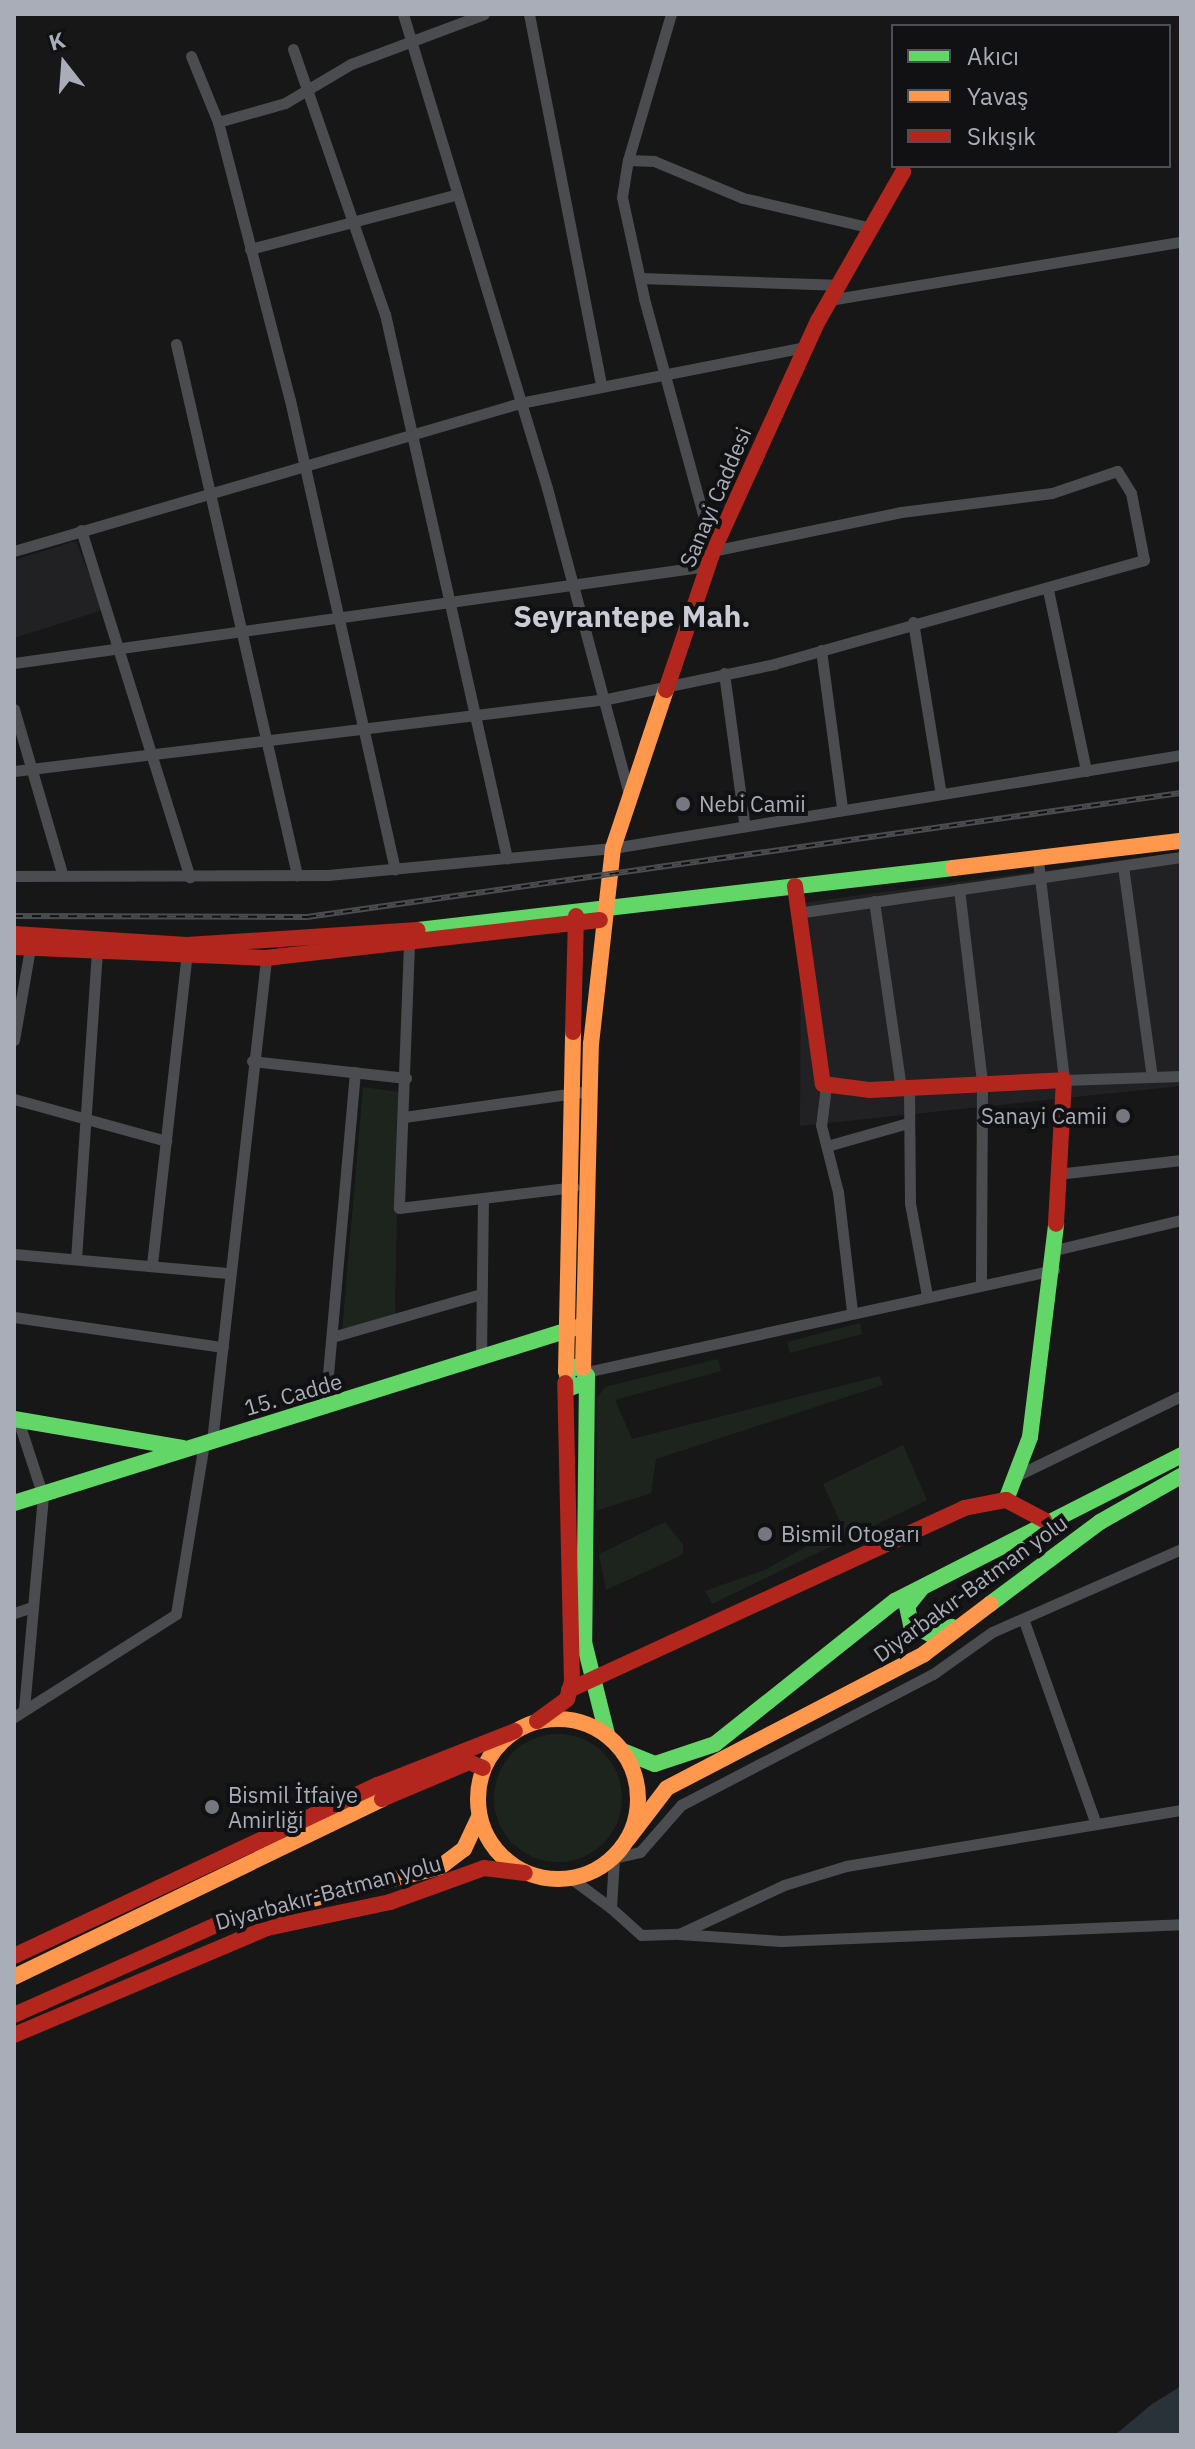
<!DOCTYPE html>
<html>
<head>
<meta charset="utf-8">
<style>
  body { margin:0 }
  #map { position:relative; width:1195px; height:2449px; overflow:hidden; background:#171717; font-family:"IBM Plex Sans",sans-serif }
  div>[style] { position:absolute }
  .built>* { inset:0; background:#212123 }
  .green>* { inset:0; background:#1d241e }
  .round { border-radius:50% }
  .water>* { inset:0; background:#2a3239 }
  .street>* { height:11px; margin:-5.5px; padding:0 5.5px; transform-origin:5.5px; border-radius:5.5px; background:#4b4c50 }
  .fast>* { height:16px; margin:-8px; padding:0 8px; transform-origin:8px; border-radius:8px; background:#63d668 }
  .slow>* { height:16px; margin:-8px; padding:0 8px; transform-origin:8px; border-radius:8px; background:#ff974d }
  .slow>.ring { margin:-8px; padding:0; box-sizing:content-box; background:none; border:16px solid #ff974d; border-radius:50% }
  .jam>* { height:16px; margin:-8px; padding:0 8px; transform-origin:8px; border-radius:8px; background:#b3261e }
  .rail>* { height:6px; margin-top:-3px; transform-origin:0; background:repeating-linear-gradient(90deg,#111113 0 9px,#4b4c4f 0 18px); box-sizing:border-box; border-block:2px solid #4b4c4f }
  .dots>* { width:22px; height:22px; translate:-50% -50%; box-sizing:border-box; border:4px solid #111113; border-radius:50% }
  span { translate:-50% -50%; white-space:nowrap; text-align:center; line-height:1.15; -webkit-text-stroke:8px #111113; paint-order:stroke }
  .street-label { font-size:22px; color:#a8adb8 }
  .poi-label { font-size:22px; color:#a8adb8 }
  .left { translate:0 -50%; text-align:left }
  .right { translate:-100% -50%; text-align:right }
  .district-label { font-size:30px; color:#c9ccd4; font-weight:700 }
  .frame { position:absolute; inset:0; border:16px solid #a8adb8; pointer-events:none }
  .legend { position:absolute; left:891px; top:24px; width:280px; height:144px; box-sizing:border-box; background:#111113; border:2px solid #4d4f55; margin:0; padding:10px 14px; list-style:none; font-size:24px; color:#a8adb8 }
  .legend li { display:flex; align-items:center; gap:16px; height:40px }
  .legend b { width:40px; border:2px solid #4d4f55 }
  .north { position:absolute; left:24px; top:24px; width:80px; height:80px; -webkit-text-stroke:6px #111113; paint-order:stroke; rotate:343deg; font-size:22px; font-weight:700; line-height:32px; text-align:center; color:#a8adb8 }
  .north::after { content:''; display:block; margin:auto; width:28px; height:36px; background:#a8adb8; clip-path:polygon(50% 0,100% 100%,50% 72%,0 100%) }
</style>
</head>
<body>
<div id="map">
  <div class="built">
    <div style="clip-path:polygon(76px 541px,103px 610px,14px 638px,14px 560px)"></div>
    <div style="clip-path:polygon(1181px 852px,1181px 1086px,800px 1126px,801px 903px)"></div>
  </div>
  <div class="green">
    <div style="clip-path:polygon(363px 1087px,399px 1092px,395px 1320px,342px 1332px)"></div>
    <div style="clip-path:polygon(860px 1323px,862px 1334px,790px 1353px,787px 1342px)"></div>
    <div style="clip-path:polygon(718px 1359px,721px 1371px,615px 1400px,632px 1439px,880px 1376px,883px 1385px,656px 1459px,651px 1493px,596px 1511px,597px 1398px,605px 1387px)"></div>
    <div style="clip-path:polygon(903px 1445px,927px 1500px,712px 1604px,705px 1591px,765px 1570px,842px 1526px,823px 1484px)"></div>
    <div style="clip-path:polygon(665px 1522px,684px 1546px,682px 1555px,606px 1590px,599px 1554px)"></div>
    <div class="round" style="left:494px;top:1734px;width:128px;height:128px"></div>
  </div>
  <div class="water">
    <div style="clip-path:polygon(1181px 2386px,1181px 2435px,1115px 2435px,1152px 2404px)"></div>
  </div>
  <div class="street">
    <div style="left:403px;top:14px;width:495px;rotate:73.1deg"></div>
    <div style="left:547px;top:488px;width:320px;rotate:75deg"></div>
    <div style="left:529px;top:14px;width:376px;rotate:79deg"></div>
    <div style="left:293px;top:49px;width:281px;rotate:70.9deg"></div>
    <div style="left:385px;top:314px;width:558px;rotate:77.36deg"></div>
    <div style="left:191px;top:56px;width:71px;rotate:67.8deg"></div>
    <div style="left:218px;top:122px;width:287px;rotate:75.5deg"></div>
    <div style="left:290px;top:400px;width:481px;rotate:77.4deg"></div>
    <div style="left:218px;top:122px;width:70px;rotate:-15.8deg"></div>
    <div style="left:285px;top:103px;width:77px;rotate:-30.6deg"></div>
    <div style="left:351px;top:64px;width:142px;rotate:-20.6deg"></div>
    <div style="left:628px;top:160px;width:152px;rotate:-73.6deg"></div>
    <div style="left:250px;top:249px;width:212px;rotate:-14.8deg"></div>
    <div style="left:640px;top:278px;width:196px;rotate:2deg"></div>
    <div style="left:829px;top:300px;width:357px;rotate:-9.4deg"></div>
    <div style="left:176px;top:344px;width:545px;rotate:77.16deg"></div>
    <div style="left:81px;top:530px;width:364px;rotate:72.6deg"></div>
    <div style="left:14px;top:551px;width:527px;rotate:-16.3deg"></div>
    <div style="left:520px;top:403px;width:291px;rotate:-11.1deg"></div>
    <div style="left:1048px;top:590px;width:185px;rotate:78.1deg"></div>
    <div style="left:913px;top:622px;width:174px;rotate:80.8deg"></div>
    <div style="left:821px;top:650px;width:158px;rotate:82.4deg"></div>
    <div style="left:14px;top:663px;width:700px;rotate:-7.97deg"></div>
    <div style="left:724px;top:673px;width:149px;rotate:82.3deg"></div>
    <div style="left:14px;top:709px;width:168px;rotate:73.7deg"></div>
    <div style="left:14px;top:771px;width:597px;rotate:-6.92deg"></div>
    <div style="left:607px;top:699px;width:171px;rotate:-11.8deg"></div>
    <div style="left:774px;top:664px;width:384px;rotate:-15.7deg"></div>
    <div style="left:1144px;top:560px;width:68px;rotate:-101deg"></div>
    <div style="left:1131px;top:493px;width:26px;rotate:-122deg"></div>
    <div style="left:1117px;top:471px;width:69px;rotate:161.3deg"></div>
    <div style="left:1052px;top:493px;width:152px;rotate:172.8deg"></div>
    <div style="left:901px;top:512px;width:192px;rotate:168.3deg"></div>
    <div style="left:713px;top:551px;width:262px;rotate:-105.3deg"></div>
    <div style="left:644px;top:298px;width:103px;rotate:-102.3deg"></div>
    <div style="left:622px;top:197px;width:37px;rotate:-81deg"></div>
    <div style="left:628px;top:160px;width:26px;rotate:2deg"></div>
    <div style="left:654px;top:161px;width:96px;rotate:22.6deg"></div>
    <div style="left:743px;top:198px;width:128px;rotate:13.1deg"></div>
    <div style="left:1038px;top:861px;width:221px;rotate:83.2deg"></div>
    <div style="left:1064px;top:1080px;width:117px;rotate:-2deg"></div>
    <div style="left:1123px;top:866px;width:213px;rotate:82.2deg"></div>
    <div style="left:14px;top:876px;width:314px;rotate:-0.2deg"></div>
    <div style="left:328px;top:875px;width:286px;rotate:-5.4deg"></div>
    <div style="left:613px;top:848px;width:576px;rotate:-9.3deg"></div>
    <div style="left:959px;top:889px;width:195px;rotate:83.2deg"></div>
    <div style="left:982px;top:1083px;width:202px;rotate:90.3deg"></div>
    <div style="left:874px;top:901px;width:190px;rotate:81.8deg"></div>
    <div style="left:797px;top:913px;width:388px;rotate:-8.3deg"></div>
    <div style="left:409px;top:944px;width:264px;rotate:92.2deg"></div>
    <div style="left:399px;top:1208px;width:176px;rotate:-6.8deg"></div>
    <div style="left:14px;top:1040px;width:93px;rotate:-80.1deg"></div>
    <div style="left:252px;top:1061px;width:155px;rotate:6.3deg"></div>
    <div style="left:826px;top:1086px;width:39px;rotate:97deg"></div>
    <div style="left:821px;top:1125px;width:69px;rotate:75.8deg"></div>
    <div style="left:838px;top:1192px;width:121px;rotate:83.3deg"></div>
    <div style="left:909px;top:1088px;width:115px;rotate:89.5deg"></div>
    <div style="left:910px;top:1203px;width:95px;rotate:79.6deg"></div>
    <div style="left:14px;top:1099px;width:158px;rotate:15.4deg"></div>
    <div style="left:404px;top:1117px;width:187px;rotate:-8deg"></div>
    <div style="left:827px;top:1146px;width:84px;rotate:-15.9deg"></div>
    <div style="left:1057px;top:1174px;width:125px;rotate:-6.4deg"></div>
    <div style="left:1055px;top:1250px;width:130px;rotate:-13.4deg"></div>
    <div style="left:14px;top:1254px;width:214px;rotate:5.1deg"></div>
    <div style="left:76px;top:1259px;width:308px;rotate:-86.1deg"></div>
    <div style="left:152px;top:1264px;width:316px;rotate:-83.6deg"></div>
    <div style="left:14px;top:1317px;width:211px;rotate:8.2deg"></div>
    <div style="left:332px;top:1337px;width:155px;rotate:-16.1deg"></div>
    <div style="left:481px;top:1359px;width:160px;rotate:-89.3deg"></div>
    <div style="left:586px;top:1372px;width:479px;rotate:-12.3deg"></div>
    <div style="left:325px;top:1408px;width:337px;rotate:-84.9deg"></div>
    <div style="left:18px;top:1420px;width:80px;rotate:71.8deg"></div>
    <div style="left:43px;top:1496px;width:212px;rotate:95.1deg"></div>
    <div style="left:212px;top:1441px;width:486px;rotate:-83.6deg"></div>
    <div style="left:1018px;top:1475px;width:181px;rotate:-25.9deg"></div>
    <div style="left:14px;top:1613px;width:20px;rotate:-18deg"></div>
    <div style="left:1024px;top:1621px;width:215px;rotate:70.5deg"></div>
    <div style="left:14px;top:1717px;width:192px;rotate:-32.4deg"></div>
    <div style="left:176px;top:1614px;width:173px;rotate:-80.7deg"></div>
    <div style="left:572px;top:1879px;width:49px;rotate:36.6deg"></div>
    <div style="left:611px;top:1908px;width:50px;rotate:-86.6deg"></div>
    <div style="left:614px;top:1858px;width:27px;rotate:-13deg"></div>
    <div style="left:640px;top:1852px;width:62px;rotate:-48.9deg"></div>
    <div style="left:681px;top:1805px;width:284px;rotate:-27.5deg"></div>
    <div style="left:933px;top:1674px;width:72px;rotate:-35.4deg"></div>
    <div style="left:992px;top:1632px;width:206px;rotate:-23.7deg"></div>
    <div style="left:611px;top:1908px;width:40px;rotate:42deg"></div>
    <div style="left:641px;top:1935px;width:38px;rotate:-2deg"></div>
    <div style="left:679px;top:1934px;width:116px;rotate:-25deg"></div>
    <div style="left:784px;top:1885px;width:65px;rotate:-17deg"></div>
    <div style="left:846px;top:1866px;width:340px;rotate:-9.5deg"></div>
    <div style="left:679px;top:1934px;width:102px;rotate:3.9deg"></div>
    <div style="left:781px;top:1941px;width:400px;rotate:-2.4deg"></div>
  </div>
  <div class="fast">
    <div style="left:418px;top:930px;width:539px;rotate:-6.61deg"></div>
    <div style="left:585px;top:1383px;width:16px;rotate:162deg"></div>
    <div style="left:570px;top:1388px;width:17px;rotate:-103deg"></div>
    <div style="left:566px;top:1371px;width:14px;rotate:-21deg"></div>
    <div style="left:579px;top:1366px;width:13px;rotate:51deg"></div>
    <div style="left:587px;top:1376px;width:266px;rotate:90.6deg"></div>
    <div style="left:584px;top:1642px;width:95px;rotate:76deg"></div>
    <div style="left:14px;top:1419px;width:171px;rotate:9.7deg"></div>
    <div style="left:1006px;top:1500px;width:67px;rotate:-69.1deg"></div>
    <div style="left:1030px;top:1437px;width:215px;rotate:-83deg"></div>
    <div style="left:14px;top:1503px;width:597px;rotate:-17.34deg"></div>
    <div style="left:921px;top:1589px;width:22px;rotate:129deg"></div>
    <div style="left:907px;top:1606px;width:19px;rotate:78deg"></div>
    <div style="left:911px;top:1625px;width:21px;rotate:25deg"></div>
    <div style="left:930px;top:1634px;width:23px;rotate:-18deg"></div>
    <div style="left:990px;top:1604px;width:137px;rotate:-36.7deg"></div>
    <div style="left:1100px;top:1522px;width:93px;rotate:-29.6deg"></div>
    <div style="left:625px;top:1752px;width:32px;rotate:22deg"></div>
    <div style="left:655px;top:1764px;width:63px;rotate:-18.4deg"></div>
    <div style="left:715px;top:1744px;width:230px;rotate:-38.5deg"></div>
    <div style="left:895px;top:1601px;width:321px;rotate:-27deg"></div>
  </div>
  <div class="slow">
    <div style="left:953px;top:868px;width:230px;rotate:-6.8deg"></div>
    <div style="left:583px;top:1368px;width:324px;rotate:-88.6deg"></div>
    <div style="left:591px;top:1044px;width:197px;rotate:-83.6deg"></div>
    <div style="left:613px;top:848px;width:167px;rotate:-71.5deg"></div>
    <div style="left:566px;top:1371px;width:339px;rotate:-88.8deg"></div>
    <div class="ring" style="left:478px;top:1719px;width:144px;height:144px"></div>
    <div style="left:628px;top:1839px;width:64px;rotate:-52.6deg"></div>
    <div style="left:667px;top:1788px;width:290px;rotate:-27.5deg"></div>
    <div style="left:924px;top:1654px;width:83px;rotate:-37.1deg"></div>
    <div style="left:300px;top:1902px;width:144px;rotate:-14deg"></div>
    <div style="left:440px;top:1867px;width:30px;rotate:-37deg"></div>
    <div style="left:464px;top:1849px;width:35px;rotate:-65deg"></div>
    <div style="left:14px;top:1977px;width:409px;rotate:-25.8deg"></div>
  </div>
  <div class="jam">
    <div style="left:666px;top:690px;width:147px;rotate:-71.3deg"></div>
    <div style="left:713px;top:551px;width:253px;rotate:-65.5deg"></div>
    <div style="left:818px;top:321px;width:172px;rotate:-60.3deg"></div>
    <div style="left:795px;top:886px;width:200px;rotate:82deg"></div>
    <div style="left:823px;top:1084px;width:46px;rotate:7.4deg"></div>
    <div style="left:869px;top:1090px;width:195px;rotate:-2.9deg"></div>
    <div style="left:1064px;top:1080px;width:144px;rotate:93.2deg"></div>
    <div style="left:14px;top:934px;width:173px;rotate:3.6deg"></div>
    <div style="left:187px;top:945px;width:231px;rotate:-3.7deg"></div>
    <div style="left:14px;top:947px;width:252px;rotate:2.5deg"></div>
    <div style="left:266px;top:958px;width:336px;rotate:-6.5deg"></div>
    <div style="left:573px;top:1032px;width:116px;rotate:-88.5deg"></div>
    <div style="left:569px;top:1690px;width:435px;rotate:-24.7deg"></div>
    <div style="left:964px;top:1508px;width:43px;rotate:-10.8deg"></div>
    <div style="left:1006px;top:1500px;width:43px;rotate:27.8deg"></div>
    <div style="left:537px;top:1721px;width:37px;rotate:-36deg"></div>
    <div style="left:567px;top:1699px;width:18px;rotate:-74deg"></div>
    <div style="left:572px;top:1682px;width:299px;rotate:-91.3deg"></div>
    <div style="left:382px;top:1799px;width:95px;rotate:-23deg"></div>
    <div style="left:469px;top:1762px;width:15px;rotate:23deg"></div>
    <div style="left:14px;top:1956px;width:402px;rotate:-25.2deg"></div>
    <div style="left:378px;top:1785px;width:147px;rotate:-21.5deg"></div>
    <div style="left:14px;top:2015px;width:231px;rotate:-24deg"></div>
    <div style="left:225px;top:1921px;width:77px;rotate:-14.2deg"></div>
    <div style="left:14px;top:2035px;width:275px;rotate:-22.9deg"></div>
    <div style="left:267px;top:1928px;width:126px;rotate:-11.9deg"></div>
    <div style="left:390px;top:1902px;width:100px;rotate:-19.9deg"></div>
    <div style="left:484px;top:1868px;width:41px;rotate:7deg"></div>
  </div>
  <div class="rail">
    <div style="left:14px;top:916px;width:293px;rotate:0.2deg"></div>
    <div style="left:307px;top:917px;width:883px;rotate:-8.08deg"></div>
  </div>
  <div class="dots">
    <div style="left:683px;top:804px;background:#757880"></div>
    <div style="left:1123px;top:1116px;background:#757880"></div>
    <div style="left:765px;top:1534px;background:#757880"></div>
    <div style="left:212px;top:1807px;background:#757880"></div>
  </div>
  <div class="street-label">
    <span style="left:715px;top:497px;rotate:-67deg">Sanayi Caddesi</span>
    <span style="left:293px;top:1394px;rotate:-16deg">15. Cadde</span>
    <span style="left:970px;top:1588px;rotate:-36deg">Diyarbakır-Batman yolu</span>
    <span style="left:328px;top:1892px;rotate:-15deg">Diyarbakır-Batman yolu</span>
  </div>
  <div class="poi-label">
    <span class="left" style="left:699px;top:804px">Nebi Camii</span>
    <span class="right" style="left:1107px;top:1116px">Sanayi Camii</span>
    <span class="left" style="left:781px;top:1534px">Bismil Otogarı</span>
    <span class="left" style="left:228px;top:1807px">Bismil İtfaiye<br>Amirliği</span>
  </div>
  <div class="district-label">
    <span style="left:632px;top:616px">Seyrantepe Mah.</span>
  </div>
  <div class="frame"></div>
  <ul class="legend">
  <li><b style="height:10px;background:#63d668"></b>Akıcı</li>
  <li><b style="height:10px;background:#ff974d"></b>Yavaş</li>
  <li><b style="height:10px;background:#b3261e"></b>Sıkışık</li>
  </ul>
  <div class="north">K</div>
</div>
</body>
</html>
